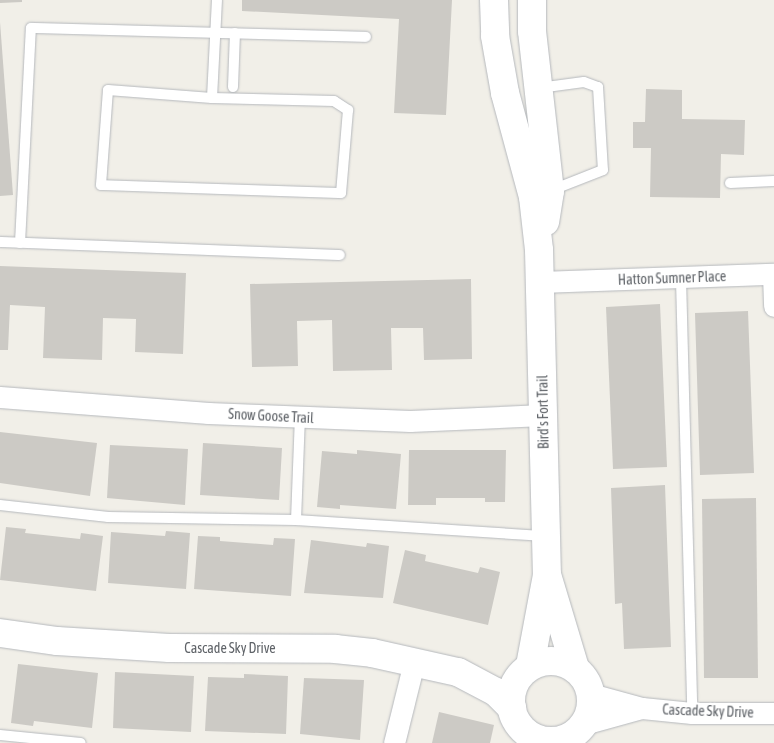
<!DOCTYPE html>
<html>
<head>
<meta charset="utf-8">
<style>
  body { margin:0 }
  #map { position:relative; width:774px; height:743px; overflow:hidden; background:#f1efe8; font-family:"Asap Condensed",sans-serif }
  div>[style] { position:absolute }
  .building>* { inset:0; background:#cccac5 }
  .roads { filter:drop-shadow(0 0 1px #b5b8bc) drop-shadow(0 0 1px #b5b8bc) }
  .lane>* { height:10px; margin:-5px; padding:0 5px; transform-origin:5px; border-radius:5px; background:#fff }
  .street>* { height:21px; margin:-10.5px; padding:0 10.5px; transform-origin:10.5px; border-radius:10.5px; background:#fff }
  .secondary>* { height:28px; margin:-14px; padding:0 14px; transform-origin:14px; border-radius:14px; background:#fff }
  .secondary>.ring { margin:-14px; padding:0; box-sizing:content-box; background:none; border:28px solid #fff; border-radius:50% }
  span { translate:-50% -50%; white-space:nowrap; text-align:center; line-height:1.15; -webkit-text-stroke:4.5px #fff; paint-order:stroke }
  .street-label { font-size:14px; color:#5f6368 }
</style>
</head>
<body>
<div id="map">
  <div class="building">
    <div style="clip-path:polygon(0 0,22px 0,22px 2px,0 3px)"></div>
    <div style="clip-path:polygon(242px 0,452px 0,446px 115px,394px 113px,399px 19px,242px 11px)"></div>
    <div style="clip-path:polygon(0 22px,13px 195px,0 196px)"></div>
    <div style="clip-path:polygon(646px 89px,682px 90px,682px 119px,745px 120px,744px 155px,721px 154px,720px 198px,650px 197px,651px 148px,633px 148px,633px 122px,645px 122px)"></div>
    <div style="clip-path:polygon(0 266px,186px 273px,183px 354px,135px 352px,136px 319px,103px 318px,102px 360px,43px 358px,45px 307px,10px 305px,8px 350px,0 350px)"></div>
    <div style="clip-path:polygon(471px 279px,472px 359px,424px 360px,423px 328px,391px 328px,392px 370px,333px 371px,332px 320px,297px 321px,298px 366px,252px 367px,250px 284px)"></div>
    <div style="clip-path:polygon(660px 304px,667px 467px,613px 469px,606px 307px)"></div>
    <div style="clip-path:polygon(748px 311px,754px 473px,700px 475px,695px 313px)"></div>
    <div style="clip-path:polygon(0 432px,97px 443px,90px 496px,0 483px)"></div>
    <div style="clip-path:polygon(203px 443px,282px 448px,279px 500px,200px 495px)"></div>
    <div style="clip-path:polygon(110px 445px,188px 449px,185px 505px,107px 498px)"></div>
    <div style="clip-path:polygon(357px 450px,401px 454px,396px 509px,340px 505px,340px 509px,317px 507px,322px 451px,357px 454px)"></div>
    <div style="clip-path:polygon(409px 450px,506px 450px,505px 502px,485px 502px,485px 498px,436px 498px,436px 505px,408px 505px)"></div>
    <div style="clip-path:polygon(665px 485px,671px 647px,624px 649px,622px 603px,615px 604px,611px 488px)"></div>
    <div style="clip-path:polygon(756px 498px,758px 678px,704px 678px,702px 499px)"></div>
    <div style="clip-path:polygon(6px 527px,26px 529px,25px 533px,80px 539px,81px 533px,103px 536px,96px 591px,0 580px)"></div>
    <div style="clip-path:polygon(166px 531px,190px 533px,186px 589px,108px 583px,111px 532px,165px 536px)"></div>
    <div style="clip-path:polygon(198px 536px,220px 537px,220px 541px,273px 545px,274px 538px,295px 539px,291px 596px,194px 589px)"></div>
    <div style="clip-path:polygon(311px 540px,366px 547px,367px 543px,389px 546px,383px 598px,304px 593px)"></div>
    <div style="clip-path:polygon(405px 550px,426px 555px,425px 561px,478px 573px,480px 567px,500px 572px,488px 625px,393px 603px)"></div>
    <div style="clip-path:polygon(18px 664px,98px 673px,92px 728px,34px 721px,33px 726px,11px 723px)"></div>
    <div style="clip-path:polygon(115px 672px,194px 676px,191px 732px,113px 728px)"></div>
    <div style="clip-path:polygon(244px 674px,288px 676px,286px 734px,205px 731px,208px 677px,244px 678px)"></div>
    <div style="clip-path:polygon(304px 678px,364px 680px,360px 740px,300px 734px)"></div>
    <div style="clip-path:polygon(439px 712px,494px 725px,490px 743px,432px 743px)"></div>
  </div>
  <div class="roads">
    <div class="lane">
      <div style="left:233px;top:87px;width:54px;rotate:-87.9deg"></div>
      <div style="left:539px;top:88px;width:45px;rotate:-7.6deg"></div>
      <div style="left:584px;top:82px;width:15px;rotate:20deg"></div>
      <div style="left:598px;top:87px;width:83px;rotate:86.6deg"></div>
      <div style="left:603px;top:170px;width:55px;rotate:158.6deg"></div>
      <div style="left:108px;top:90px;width:104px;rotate:4.4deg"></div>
      <div style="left:212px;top:98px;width:122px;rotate:1.4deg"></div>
      <div style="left:334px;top:101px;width:17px;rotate:33deg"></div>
      <div style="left:348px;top:110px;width:83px;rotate:94.8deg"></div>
      <div style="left:341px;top:193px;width:240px;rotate:-178.1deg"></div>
      <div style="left:101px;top:185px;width:95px;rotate:-85.8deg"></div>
      <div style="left:212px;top:98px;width:98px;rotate:-87.1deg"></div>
      <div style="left:730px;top:183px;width:44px;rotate:-2.6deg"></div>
      <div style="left:0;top:242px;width:340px;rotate:2.2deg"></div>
      <div style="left:20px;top:243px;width:215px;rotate:-87.1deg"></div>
      <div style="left:31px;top:28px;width:335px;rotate:1.5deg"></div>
      <div style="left:681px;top:279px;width:434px;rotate:88.5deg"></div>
      <div style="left:0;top:505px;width:109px;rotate:6.3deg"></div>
      <div style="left:108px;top:517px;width:188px;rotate:0.9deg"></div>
      <div style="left:296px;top:520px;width:250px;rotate:3.7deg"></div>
      <div style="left:296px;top:520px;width:103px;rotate:-87.8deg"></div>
      <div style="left:0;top:735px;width:81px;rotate:5.6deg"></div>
    </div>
    <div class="street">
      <div style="left:540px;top:282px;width:233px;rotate:-2deg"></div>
      <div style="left:773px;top:274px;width:32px;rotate:88deg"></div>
      <div style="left:0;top:397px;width:209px;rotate:4.4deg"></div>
      <div style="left:208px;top:413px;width:202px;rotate:2.3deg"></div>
      <div style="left:410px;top:421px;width:133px;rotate:-2.6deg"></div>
      <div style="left:591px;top:694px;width:53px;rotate:15.4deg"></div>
      <div style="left:642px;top:708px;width:50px;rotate:5.7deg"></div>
      <div style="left:692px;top:713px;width:82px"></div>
      <div style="left:584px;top:724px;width:59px;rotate:-15.7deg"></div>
      <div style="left:394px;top:743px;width:83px;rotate:-76.1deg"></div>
    </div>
    <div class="secondary">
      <div style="left:494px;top:0;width:36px;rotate:88deg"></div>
      <div style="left:495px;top:36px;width:58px;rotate:80deg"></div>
      <div style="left:505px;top:93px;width:108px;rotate:74.9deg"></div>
      <div style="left:533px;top:197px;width:53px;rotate:83.5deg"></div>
      <div style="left:539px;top:250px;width:325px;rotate:88.6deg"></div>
      <div style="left:547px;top:575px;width:93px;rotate:100.6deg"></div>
      <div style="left:532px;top:0;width:31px;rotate:90deg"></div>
      <div style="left:532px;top:31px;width:161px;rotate:83.6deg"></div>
      <div style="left:550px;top:191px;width:31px;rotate:99deg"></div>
      <div style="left:548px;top:578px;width:94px;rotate:73.3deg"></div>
      <div style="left:0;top:633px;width:58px;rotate:8deg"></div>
      <div style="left:57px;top:641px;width:112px;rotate:3.6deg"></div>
      <div style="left:169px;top:648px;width:166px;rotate:0.3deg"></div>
      <div style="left:335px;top:649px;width:37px;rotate:6deg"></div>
      <div style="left:372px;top:653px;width:88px;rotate:12.5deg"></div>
      <div style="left:458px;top:672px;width:43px;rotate:27.8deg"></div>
      <div style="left:496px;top:692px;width:23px;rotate:45deg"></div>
      <div class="ring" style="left:511px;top:661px;width:52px;height:52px"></div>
    </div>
  </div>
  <div class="street-label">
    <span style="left:672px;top:278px;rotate:-2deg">Hatton Sumner Place</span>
    <span style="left:543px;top:412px;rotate:-91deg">Bird's Fort Trail</span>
    <span style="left:271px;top:416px;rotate:3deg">Snow Goose Trail</span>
    <span style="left:230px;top:648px">Cascade Sky Drive</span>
    <span style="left:708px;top:711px;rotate:2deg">Cascade Sky Drive</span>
  </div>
</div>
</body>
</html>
